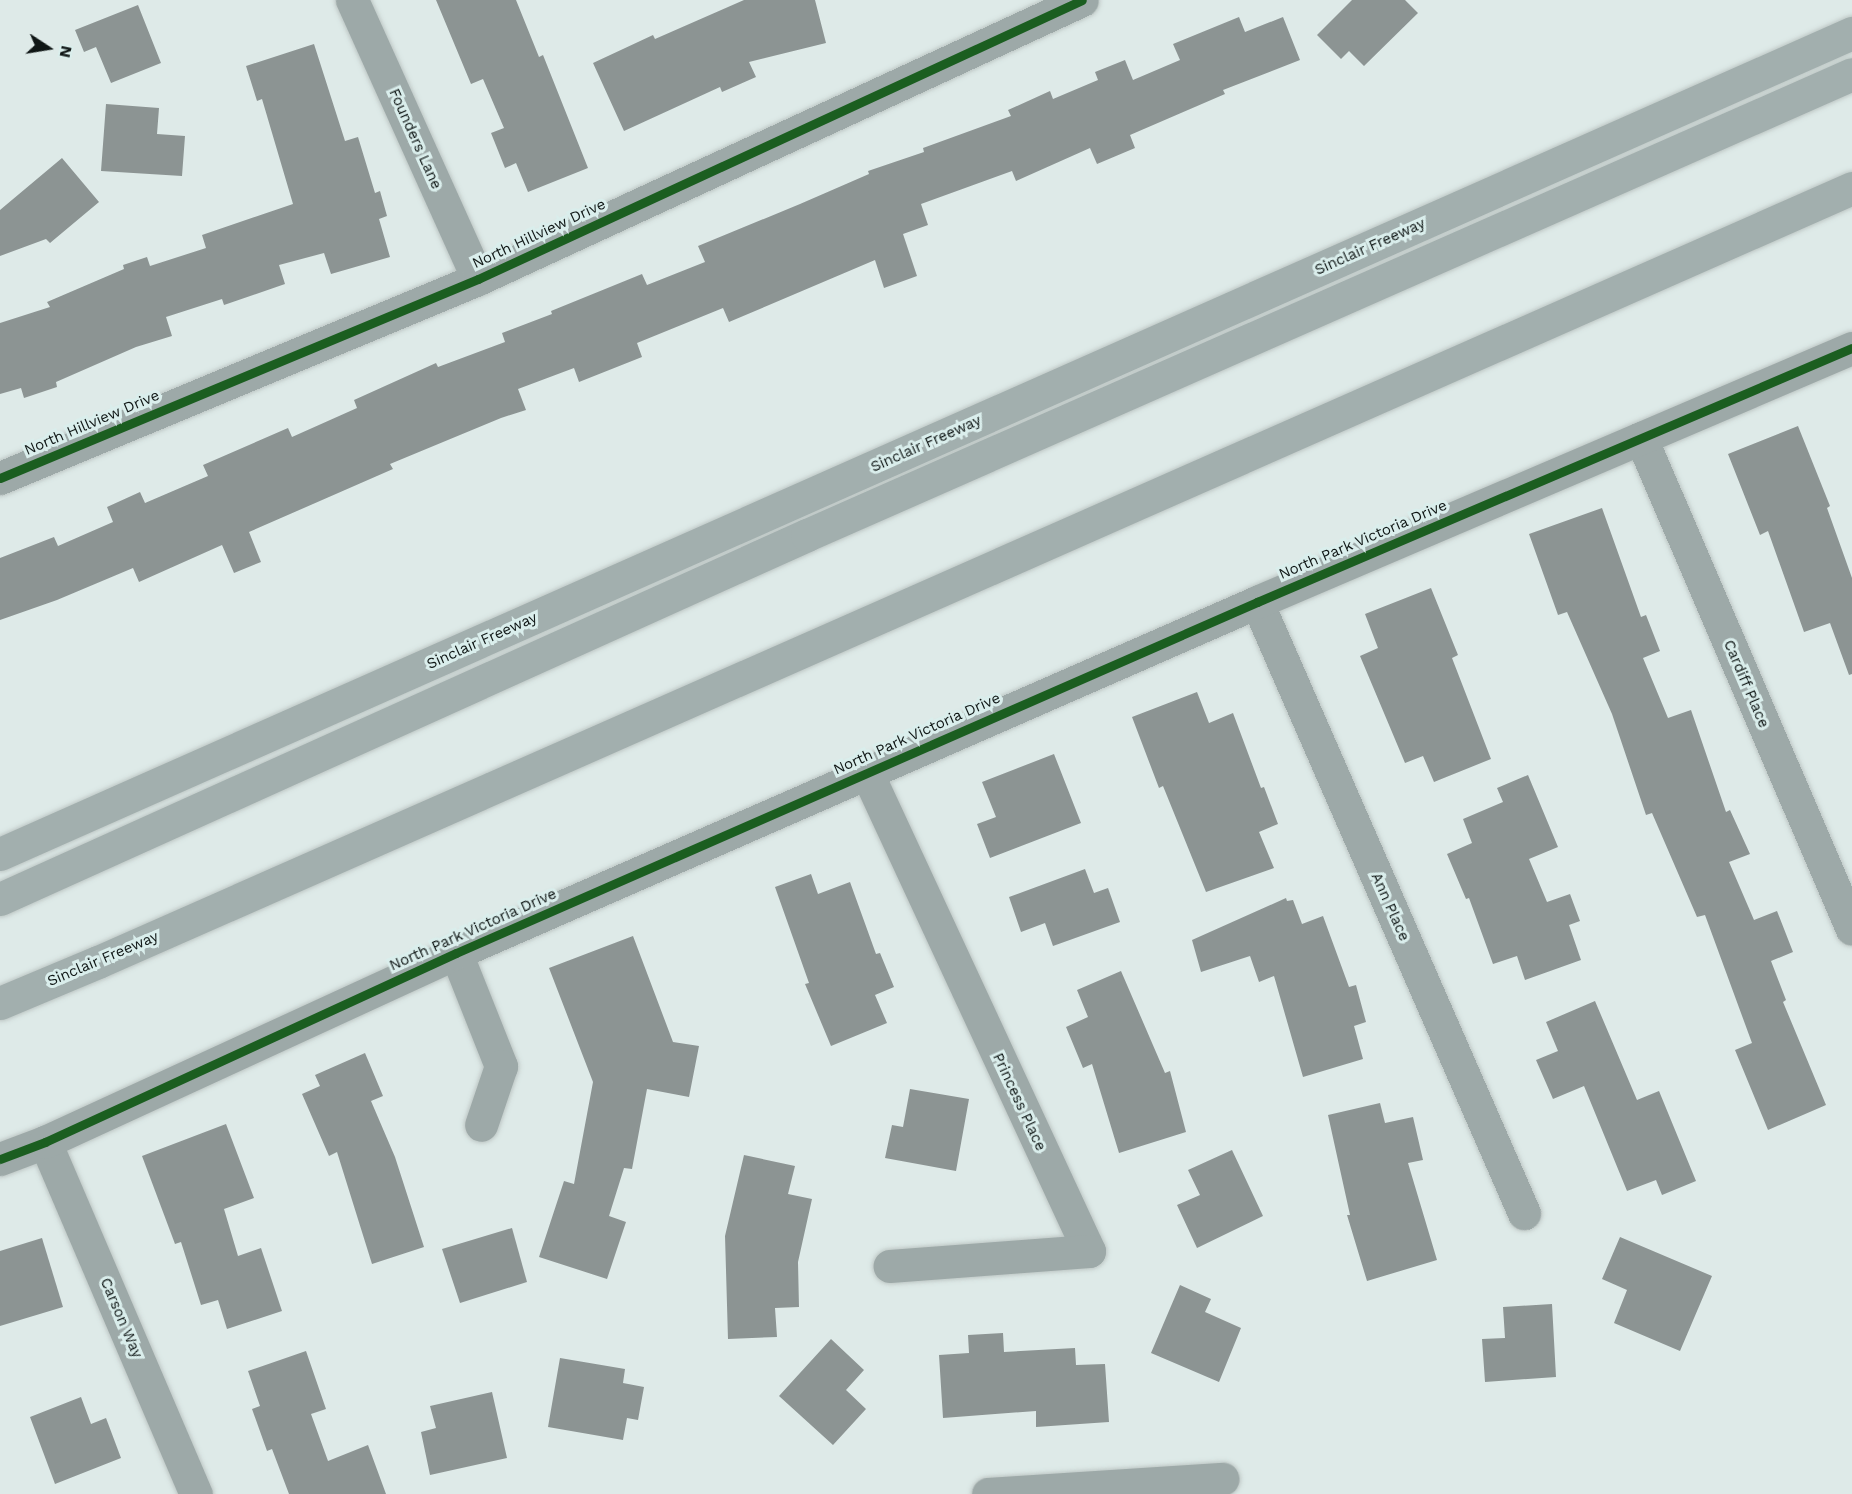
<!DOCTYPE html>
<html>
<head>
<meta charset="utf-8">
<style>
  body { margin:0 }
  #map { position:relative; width:1852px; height:1494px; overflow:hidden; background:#deeae8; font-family:"Work Sans",sans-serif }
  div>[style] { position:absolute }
  .building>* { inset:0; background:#8c9493 }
  .roads { filter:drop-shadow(0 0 2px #bec7c5) drop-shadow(0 0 2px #bec7c5) }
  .minor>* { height:33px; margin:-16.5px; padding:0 16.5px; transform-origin:16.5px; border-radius:16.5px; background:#9da9a8 }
  .highway>* { height:33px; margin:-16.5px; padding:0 16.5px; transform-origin:16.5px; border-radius:16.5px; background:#a2afae }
  .cycleway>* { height:9px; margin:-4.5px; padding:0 4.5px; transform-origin:4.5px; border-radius:4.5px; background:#1b5e20 }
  span { translate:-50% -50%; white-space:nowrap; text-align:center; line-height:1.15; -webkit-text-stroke:6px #daeeec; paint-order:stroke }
  .street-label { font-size:15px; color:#0f1615 }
  .north { position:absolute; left:18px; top:18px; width:60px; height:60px; -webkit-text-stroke:4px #daeeec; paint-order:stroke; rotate:102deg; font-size:16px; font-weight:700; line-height:24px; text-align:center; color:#0f1615 }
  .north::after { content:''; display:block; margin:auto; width:21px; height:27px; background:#0f1615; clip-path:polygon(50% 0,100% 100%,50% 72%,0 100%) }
</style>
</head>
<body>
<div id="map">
  <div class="building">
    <div style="clip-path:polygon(436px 0,516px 0,539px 57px,543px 55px,588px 168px,528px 192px,516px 163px,505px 168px,491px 133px,504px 128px,483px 79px,471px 84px)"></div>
    <div style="clip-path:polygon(744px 0,815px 0,826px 43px,749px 62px,756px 77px,722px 92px,720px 87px,624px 131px,593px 63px,653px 35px,655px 39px)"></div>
    <div style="clip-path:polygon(1352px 0,1405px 0,1418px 13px,1364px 66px,1349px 51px,1341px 59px,1317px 35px)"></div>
    <div style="clip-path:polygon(138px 5px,161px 63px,111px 83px,96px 47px,84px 52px,75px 30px)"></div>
    <div style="clip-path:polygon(1239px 17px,1245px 32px,1283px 17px,1300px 60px,1223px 90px,1225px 94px,1130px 135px,1135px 148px,1097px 164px,1090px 148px,1016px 181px,1012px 171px,921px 204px,928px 225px,903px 234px,917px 276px,884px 288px,875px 260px,729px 322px,723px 308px,637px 343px,642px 357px,579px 382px,574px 368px,518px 389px,526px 410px,501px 418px,390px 464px,393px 469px,249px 532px,261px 562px,234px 573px,222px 545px,139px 582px,133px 568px,57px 600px,0 620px,0 558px,54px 537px,58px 546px,113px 522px,107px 507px,140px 492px,145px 503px,208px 476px,203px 465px,288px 428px,292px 437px,357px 408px,354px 400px,436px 363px,438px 367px,505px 342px,502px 333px,552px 314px,551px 311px,642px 274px,647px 285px,705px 262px,698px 246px,800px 204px,869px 174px,868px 171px,924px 152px,923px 148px,1011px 116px,1008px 110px,1050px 91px,1053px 99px,1098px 80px,1095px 72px,1125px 60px,1133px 80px,1180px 60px,1173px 44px)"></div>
    <div style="clip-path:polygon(314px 44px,345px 141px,358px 137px,375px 193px,380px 191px,387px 216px,379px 219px,390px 257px,331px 274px,324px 253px,279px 265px,285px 284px,224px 305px,222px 299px,166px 317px,172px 336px,136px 347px,56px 382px,57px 387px,24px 398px,21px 388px,0 394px,0 323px,50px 307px,47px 302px,124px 269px,123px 265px,147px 257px,150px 266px,206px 248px,202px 235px,293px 204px,262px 99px,257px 101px,246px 66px)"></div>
    <div style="clip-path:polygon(106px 104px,159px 108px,157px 134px,185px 136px,182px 176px,101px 171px)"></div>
    <div style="clip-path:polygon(62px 158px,99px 202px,50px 243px,46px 239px,0 256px,0 210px)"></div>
    <div style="clip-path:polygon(1798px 426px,1830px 506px,1827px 508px,1852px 578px,1852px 674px,1849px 675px,1830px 623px,1804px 632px,1768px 531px,1760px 535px,1728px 454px)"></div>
    <div style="clip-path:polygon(1602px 508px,1641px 617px,1646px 615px,1660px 651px,1643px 658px,1668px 718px,1691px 710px,1726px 812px,1730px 810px,1750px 854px,1729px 862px,1754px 920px,1777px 911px,1793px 952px,1771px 961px,1786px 1000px,1783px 1002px,1826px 1105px,1768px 1130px,1735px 1050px,1752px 1043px,1705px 915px,1697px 917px,1652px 813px,1646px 815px,1612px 714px,1567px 612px,1558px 615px,1529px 534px)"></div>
    <div style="clip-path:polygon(1431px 588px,1458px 655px,1452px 658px,1491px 759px,1434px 782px,1423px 756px,1405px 763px,1360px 656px,1378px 648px,1365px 614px)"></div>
    <div style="clip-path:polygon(1197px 692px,1209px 723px,1233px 713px,1261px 788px,1264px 787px,1278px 824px,1259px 832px,1274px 868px,1206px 892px,1163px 786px,1159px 788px,1132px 717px)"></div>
    <div style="clip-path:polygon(1054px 754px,1081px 823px,990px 858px,977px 824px,996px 817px,982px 782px)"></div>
    <div style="clip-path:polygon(1528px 775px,1558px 847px,1529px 859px,1547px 902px,1570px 894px,1580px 921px,1569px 925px,1581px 960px,1525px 980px,1517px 956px,1493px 964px,1469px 898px,1466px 899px,1447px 854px,1472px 843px,1463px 819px,1503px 802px,1497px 788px)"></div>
    <div style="clip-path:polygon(1085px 869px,1094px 893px,1108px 888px,1120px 922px,1053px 946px,1045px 923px,1021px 932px,1009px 897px)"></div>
    <div style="clip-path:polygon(811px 874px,818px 894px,850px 882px,876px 954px,880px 953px,894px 987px,875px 995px,887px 1023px,831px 1046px,805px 984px,809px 983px,775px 887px)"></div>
    <div style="clip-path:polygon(1286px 898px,1287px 901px,1293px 900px,1302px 924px,1323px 916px,1349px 987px,1356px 985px,1366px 1022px,1354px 1026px,1363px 1059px,1303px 1077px,1274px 976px,1259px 982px,1250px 956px,1201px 972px,1192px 940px)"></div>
    <div style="clip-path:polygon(633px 936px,673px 1042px,699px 1046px,689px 1097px,647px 1089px,632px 1169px,624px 1168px,609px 1216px,626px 1222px,607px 1279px,539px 1257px,564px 1181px,574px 1184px,593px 1082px,549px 968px)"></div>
    <div style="clip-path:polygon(1121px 971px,1165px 1073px,1170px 1071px,1186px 1132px,1119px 1153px,1092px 1064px,1083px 1068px,1066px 1027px,1088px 1017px,1077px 990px)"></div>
    <div style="clip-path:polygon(1595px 1001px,1637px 1100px,1659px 1091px,1696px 1181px,1662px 1195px,1656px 1180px,1627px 1191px,1584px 1086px,1553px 1099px,1536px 1060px,1558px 1051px,1546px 1022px)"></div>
    <div style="clip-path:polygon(365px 1053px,383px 1096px,371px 1101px,395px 1157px,424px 1247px,372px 1264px,337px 1152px,329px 1156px,302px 1094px,320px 1086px,315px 1075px)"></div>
    <div style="clip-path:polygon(910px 1089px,969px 1099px,956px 1171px,885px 1158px,892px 1125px,903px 1127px)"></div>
    <div style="clip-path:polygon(1380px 1103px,1385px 1123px,1413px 1117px,1423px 1160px,1408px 1163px,1437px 1260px,1367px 1281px,1347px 1215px,1350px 1215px,1328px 1115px)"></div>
    <div style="clip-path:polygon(226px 1124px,254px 1198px,224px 1209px,238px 1256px,261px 1248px,282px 1311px,227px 1329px,218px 1300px,201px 1305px,181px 1242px,175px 1244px,142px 1156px)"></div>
    <div style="clip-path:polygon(1232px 1150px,1263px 1216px,1197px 1248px,1177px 1205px,1200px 1195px,1188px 1170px)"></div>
    <div style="clip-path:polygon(744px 1155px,795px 1166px,788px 1194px,812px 1199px,798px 1262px,799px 1307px,775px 1308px,777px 1337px,728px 1339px,725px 1236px)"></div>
    <div style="clip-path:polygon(512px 1228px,527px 1282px,460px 1303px,442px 1249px)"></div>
    <div style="clip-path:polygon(1620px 1237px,1712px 1276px,1680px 1351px,1614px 1323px,1627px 1290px,1602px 1279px)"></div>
    <div style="clip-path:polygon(42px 1238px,63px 1307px,0 1326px,0 1251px)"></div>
    <div style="clip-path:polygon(1180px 1285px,1211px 1299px,1205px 1312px,1241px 1328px,1219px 1382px,1151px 1353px)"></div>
    <div style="clip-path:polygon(1552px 1304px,1556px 1377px,1485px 1382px,1482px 1339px,1505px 1338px,1503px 1307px)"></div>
    <div style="clip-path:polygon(1003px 1333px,1004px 1352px,1075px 1348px,1076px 1365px,1105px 1364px,1109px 1422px,1036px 1427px,1036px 1411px,943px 1418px,939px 1355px,969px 1353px,968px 1335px)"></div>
    <div style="clip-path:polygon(831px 1339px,864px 1370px,846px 1390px,866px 1409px,833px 1445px,779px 1396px)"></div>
    <div style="clip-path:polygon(306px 1351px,326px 1409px,311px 1414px,328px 1461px,368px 1445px,386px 1494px,289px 1494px,272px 1449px,267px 1451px,252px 1409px,260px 1406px,248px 1371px)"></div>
    <div style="clip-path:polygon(560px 1358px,625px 1369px,623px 1383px,644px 1387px,638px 1420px,627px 1418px,623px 1440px,548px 1427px)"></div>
    <div style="clip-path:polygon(492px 1392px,507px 1458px,430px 1475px,421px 1432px,436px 1428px,430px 1406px)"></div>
    <div style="clip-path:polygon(81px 1397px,91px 1424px,106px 1418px,121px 1458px,55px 1484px,30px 1417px)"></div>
  </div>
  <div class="roads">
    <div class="minor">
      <div style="left:352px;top:0;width:306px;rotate:65.7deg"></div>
      <div style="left:1641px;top:438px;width:534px;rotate:66.75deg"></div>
      <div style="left:0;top:478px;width:518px;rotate:-22.6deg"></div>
      <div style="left:478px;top:279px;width:665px;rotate:-24.79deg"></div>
      <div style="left:1257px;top:602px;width:667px;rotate:66.4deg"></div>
      <div style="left:867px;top:773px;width:527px;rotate:65.09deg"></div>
      <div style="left:1089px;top:1251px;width:200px;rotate:175.7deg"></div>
      <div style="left:456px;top:953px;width:122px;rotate:68.3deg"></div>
      <div style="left:501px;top:1066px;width:62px;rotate:108.7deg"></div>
      <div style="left:45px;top:1142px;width:383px;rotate:66.8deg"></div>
      <div style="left:0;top:1159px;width:48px;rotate:-20.7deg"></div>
      <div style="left:45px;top:1142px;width:452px;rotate:-24.7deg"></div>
      <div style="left:456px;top:953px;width:875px;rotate:-23.66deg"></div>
      <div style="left:1257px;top:602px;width:647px;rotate:-23.12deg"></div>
      <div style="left:988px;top:1494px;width:235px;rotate:-3.7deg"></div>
    </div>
    <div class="highway">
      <div style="left:0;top:854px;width:2026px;rotate:-23.91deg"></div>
      <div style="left:0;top:899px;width:885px;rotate:-24.28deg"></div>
      <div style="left:807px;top:535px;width:1142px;rotate:-23.8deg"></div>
      <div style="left:0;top:1003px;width:106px;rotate:-22.7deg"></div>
      <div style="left:98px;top:962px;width:1917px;rotate:-23.81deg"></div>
    </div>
  </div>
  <div class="cycleway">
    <div style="left:0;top:478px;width:518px;rotate:-22.6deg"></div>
    <div style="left:478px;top:279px;width:665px;rotate:-24.79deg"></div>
    <div style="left:0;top:1159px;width:48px;rotate:-20.7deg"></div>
    <div style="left:45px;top:1142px;width:452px;rotate:-24.7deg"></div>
    <div style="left:456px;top:953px;width:875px;rotate:-23.66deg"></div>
    <div style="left:1257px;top:602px;width:647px;rotate:-23.12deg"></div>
  </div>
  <div class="street-label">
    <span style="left:415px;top:139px;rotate:66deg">Founders Lane</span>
    <span style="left:539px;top:234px;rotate:-25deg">North Hillview Drive</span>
    <span style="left:1370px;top:247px;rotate:-24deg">Sinclair Freeway</span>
    <span style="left:92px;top:423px;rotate:-23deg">North Hillview Drive</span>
    <span style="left:926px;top:444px;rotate:-24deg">Sinclair Freeway</span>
    <span style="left:1363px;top:540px;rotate:-23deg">North Park Victoria Drive</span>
    <span style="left:482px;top:641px;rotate:-24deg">Sinclair Freeway</span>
    <span style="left:1746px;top:684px;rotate:67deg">Cardiff Place</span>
    <span style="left:917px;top:734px;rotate:-24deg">North Park Victoria Drive</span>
    <span style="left:1390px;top:907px;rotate:66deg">Ann Place</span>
    <span style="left:473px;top:930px;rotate:-24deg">North Park Victoria Drive</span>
    <span style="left:103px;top:959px;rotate:-23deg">Sinclair Freeway</span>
    <span style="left:1019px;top:1102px;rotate:65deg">Princess Place</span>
    <span style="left:121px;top:1318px;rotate:67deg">Carson Way</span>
  </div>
  <div class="north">N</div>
</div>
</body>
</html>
